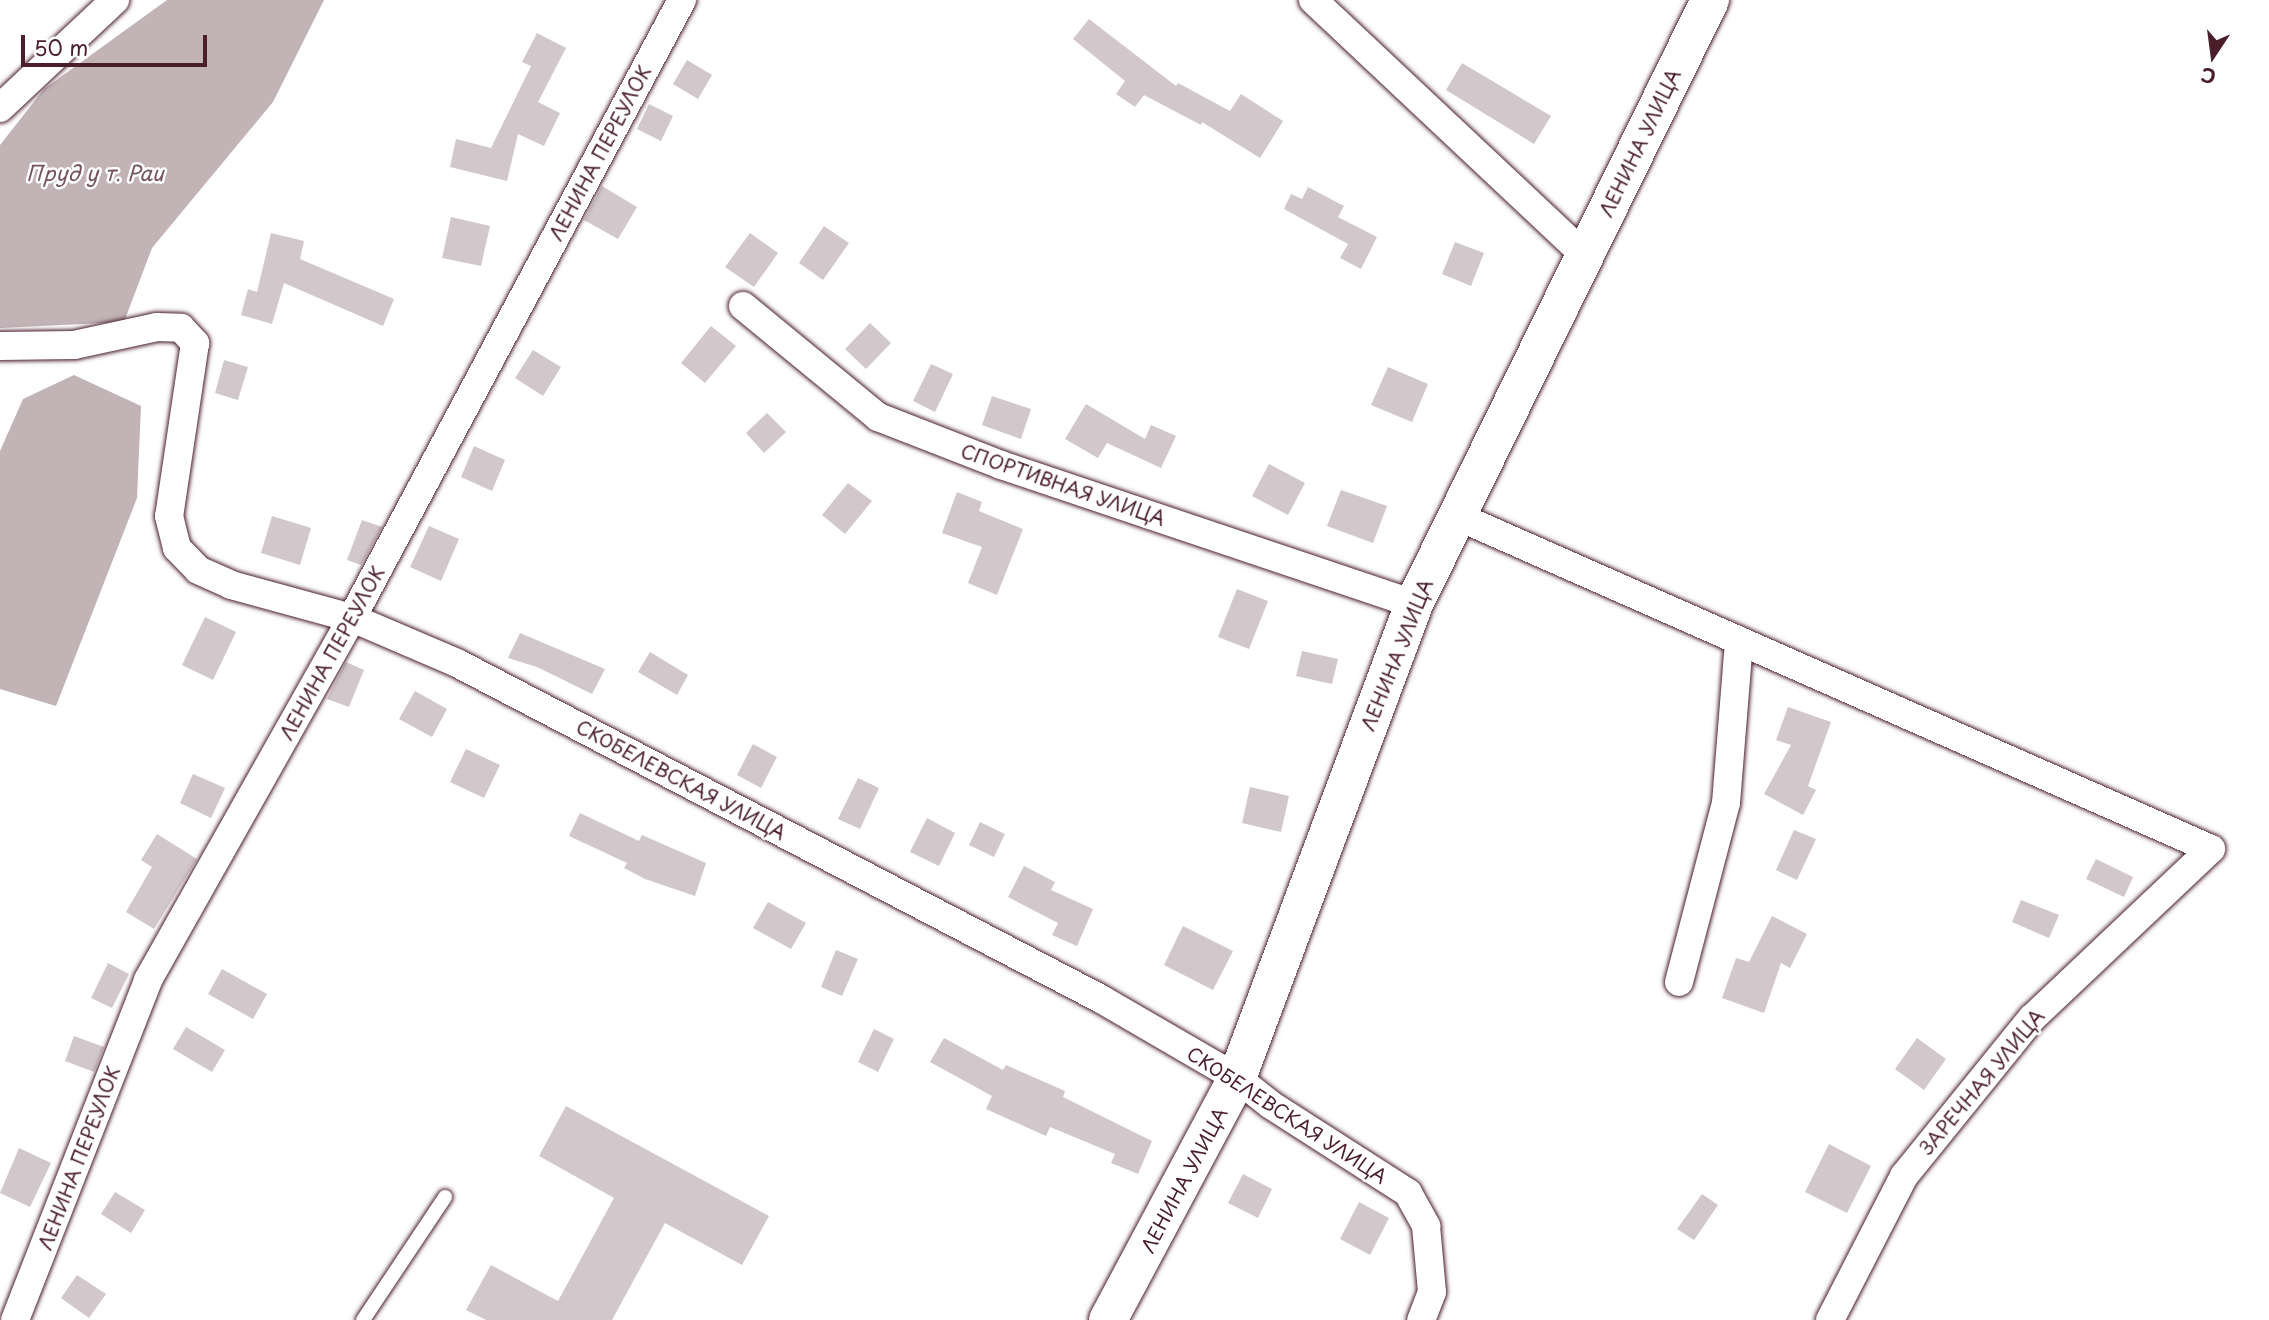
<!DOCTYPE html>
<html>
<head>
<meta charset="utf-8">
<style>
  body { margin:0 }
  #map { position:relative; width:2269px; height:1320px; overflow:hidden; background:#fff; font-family:"Playpen Sans",sans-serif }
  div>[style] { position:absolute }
  .water>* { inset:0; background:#c1b3b6 }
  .building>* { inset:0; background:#d2c7cb }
  .roads { filter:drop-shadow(0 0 2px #4a1f2b) drop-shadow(0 0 2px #4a1f2b) }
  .lane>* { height:14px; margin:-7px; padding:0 7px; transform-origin:7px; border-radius:7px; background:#fff }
  .street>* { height:28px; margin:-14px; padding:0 14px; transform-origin:14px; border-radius:14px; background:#fff }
  .secondary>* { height:38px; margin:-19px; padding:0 19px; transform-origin:19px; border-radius:19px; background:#fff }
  span { translate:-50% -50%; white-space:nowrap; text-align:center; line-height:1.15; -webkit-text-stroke:5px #fff; paint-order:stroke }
  .street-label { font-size:19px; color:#4a1f2b }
  .water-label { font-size:21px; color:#74535c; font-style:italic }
  .north { position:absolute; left:2178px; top:21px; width:70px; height:70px; -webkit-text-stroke:5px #fff; paint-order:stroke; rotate:193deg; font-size:19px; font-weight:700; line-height:28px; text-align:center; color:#4a1f2b }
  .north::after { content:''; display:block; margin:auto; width:24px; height:32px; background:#4a1f2b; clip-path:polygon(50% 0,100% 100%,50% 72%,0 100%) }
  .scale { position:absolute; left:21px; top:35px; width:186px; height:32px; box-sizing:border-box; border:4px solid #4a1f2b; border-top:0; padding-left:9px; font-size:21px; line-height:24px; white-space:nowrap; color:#4a1f2b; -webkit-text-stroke:5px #fff; paint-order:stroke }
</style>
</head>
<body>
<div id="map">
  <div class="water">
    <div style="clip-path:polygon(167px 0,324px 0,273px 102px,152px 248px,124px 322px,0 328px,0 145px,44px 89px)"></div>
    <div style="clip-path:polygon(74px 375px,141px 406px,137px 498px,56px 706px,0 689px,0 451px,23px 399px)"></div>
  </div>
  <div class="building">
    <div style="clip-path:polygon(1089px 19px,1176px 86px,1178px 83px,1230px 111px,1241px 94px,1283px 121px,1260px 158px,1202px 122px,1201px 125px,1144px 95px,1135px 107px,1116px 94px,1125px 81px,1073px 39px)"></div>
    <div style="clip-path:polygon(537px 33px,566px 48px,538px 102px,560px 113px,544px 146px,518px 134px,507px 181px,450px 167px,456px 139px,491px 148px,531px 66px,522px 62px)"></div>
    <div style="clip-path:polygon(687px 60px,712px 75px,698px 99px,673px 84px)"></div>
    <div style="clip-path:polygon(1462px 63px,1551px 116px,1534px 144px,1446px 90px)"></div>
    <div style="clip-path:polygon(649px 104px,673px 116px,661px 141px,637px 129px)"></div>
    <div style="clip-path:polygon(602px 186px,637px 207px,618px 239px,584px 220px)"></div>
    <div style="clip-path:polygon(1308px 187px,1344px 206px,1338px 217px,1377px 237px,1361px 269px,1340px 258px,1348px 244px,1284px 209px,1291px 194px,1302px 199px)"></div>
    <div style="clip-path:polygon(451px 217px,490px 226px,481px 266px,442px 258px)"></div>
    <div style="clip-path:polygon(824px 226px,849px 243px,823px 280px,799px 263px)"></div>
    <div style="clip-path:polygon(271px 233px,304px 241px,300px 259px,394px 299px,383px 326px,284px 283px,272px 324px,241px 315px,248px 289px,257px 292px)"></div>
    <div style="clip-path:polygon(750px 233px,778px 253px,754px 287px,725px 267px)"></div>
    <div style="clip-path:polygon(1455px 242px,1484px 253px,1471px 286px,1442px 274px)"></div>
    <div style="clip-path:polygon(870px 323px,891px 343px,866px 369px,845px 349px)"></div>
    <div style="clip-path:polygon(711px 326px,736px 346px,705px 383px,681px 363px)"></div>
    <div style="clip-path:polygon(533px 350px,561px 367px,543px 396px,515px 378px)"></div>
    <div style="clip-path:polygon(224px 360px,248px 367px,238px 400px,215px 393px)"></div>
    <div style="clip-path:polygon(931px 364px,953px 374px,935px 412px,913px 401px)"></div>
    <div style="clip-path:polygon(1388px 367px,1428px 384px,1412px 422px,1371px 405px)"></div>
    <div style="clip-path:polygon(992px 396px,1031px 409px,1021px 439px,982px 425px)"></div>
    <div style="clip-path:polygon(1086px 404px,1145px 439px,1151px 425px,1176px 436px,1161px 468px,1107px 443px,1098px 458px,1065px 439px)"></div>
    <div style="clip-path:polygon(767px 413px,786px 432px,764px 453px,746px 433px)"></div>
    <div style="clip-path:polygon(474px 446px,505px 460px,492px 491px,461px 477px)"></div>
    <div style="clip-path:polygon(1269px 464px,1305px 483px,1288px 515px,1252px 496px)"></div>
    <div style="clip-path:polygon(848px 483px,872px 501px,845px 534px,822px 515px)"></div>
    <div style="clip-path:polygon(1341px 490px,1387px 506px,1373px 543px,1327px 526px)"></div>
    <div style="clip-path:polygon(957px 492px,982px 502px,979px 511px,1023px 529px,997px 595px,968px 583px,982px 547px,942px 533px)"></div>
    <div style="clip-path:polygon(272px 516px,311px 528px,300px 565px,261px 553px)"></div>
    <div style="clip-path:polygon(362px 520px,382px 527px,361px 565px,347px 560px)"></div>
    <div style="clip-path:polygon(429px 526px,459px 539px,441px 581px,410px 567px)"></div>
    <div style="clip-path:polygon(1237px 589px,1268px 601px,1249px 649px,1218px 637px)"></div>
    <div style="clip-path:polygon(205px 617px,236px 632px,213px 680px,182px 665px)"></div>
    <div style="clip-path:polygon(520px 633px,605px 669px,592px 694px,537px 667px,508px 658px)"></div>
    <div style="clip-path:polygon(1302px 651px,1338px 659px,1332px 684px,1296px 676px)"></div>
    <div style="clip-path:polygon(650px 652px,688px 675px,677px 695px,638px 672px)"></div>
    <div style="clip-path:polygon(346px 662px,364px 670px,349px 707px,327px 699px)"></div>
    <div style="clip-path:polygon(415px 691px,447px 709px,432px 737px,399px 719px)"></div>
    <div style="clip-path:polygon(1788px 707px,1831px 722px,1808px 786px,1816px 790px,1803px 815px,1764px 794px,1791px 745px,1776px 740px)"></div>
    <div style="clip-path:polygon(753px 744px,777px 757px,761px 788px,737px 775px)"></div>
    <div style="clip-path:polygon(466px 749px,500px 765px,484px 798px,450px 782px)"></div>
    <div style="clip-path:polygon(193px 774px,225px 788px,211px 818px,180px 803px)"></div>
    <div style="clip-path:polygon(858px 778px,879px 788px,860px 829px,838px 819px)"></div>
    <div style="clip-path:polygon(1250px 787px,1289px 796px,1281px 832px,1242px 823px)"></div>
    <div style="clip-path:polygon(580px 813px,639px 841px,642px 835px,706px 863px,695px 896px,645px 879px,624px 868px,627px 863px,569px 836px)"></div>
    <div style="clip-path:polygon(927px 818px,955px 833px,939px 866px,910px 852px)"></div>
    <div style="clip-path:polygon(980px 822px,1005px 834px,994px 857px,969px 845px)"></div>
    <div style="clip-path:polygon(1794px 830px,1816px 839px,1797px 880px,1776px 870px)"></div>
    <div style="clip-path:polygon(157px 834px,197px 859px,154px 929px,126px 912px,152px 867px,141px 860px)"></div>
    <div style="clip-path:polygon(2096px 859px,2133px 877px,2124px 897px,2086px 879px)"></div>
    <div style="clip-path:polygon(1024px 866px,1055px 882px,1051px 890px,1093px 909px,1077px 946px,1052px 935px,1058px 923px,1008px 897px)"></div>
    <div style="clip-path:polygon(2021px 900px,2059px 915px,2049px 938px,2012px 922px)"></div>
    <div style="clip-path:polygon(768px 902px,806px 923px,791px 949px,753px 928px)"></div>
    <div style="clip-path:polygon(1772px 916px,1807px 934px,1790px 968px,1781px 963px,1764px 1013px,1722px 998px,1736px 958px,1749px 962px)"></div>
    <div style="clip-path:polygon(1183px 926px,1233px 951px,1213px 990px,1164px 965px)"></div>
    <div style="clip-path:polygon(836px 950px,858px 959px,842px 996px,821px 987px)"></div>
    <div style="clip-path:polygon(108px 963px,129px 974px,112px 1008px,91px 998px)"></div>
    <div style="clip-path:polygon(222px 969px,267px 994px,253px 1019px,208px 994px)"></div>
    <div style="clip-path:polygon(186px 1027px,225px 1050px,212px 1072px,173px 1049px)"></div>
    <div style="clip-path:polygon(874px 1029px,894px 1039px,878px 1072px,858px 1062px)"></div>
    <div style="clip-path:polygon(74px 1036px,104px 1047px,94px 1072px,65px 1061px)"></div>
    <div style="clip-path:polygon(944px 1038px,1003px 1070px,1006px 1065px,1065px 1091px,1063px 1097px,1152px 1141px,1138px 1174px,1111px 1163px,1115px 1154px,1050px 1127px,1046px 1136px,986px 1109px,992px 1096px,930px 1062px)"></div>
    <div style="clip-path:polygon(1917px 1038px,1946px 1059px,1924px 1090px,1895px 1069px)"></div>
    <div style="clip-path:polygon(566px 1106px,769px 1216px,742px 1265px,665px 1223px,612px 1320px,486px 1320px,466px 1310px,491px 1265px,558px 1301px,614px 1198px,539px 1156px)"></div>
    <div style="clip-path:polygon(1829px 1144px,1871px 1166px,1847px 1213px,1805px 1192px)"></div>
    <div style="clip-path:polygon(19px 1148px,51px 1163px,30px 1207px,0 1193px)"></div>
    <div style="clip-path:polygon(1243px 1174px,1272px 1189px,1258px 1218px,1228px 1203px)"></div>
    <div style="clip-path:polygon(115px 1192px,145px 1210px,131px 1233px,101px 1214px)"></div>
    <div style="clip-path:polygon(1702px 1194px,1718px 1205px,1694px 1240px,1677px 1229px)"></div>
    <div style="clip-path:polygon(1359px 1202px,1389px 1218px,1370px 1255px,1340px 1239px)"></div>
    <div style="clip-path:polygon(77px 1275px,106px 1294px,89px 1318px,61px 1298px)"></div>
  </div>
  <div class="roads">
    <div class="lane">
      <div style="left:363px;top:1320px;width:148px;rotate:-56.3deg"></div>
    </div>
    <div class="street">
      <div style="left:1313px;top:0;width:373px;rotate:43.2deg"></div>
      <div style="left:0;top:108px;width:158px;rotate:-43.2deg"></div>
      <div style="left:743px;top:306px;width:175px;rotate:39.4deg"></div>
      <div style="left:878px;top:417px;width:132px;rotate:21.3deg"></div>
      <div style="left:1001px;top:465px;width:436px;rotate:18.6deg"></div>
      <div style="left:0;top:346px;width:74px;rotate:-0.8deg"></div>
      <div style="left:74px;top:345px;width:85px;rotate:-12.2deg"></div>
      <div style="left:157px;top:327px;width:24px;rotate:2deg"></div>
      <div style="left:181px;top:328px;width:21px;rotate:47deg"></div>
      <div style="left:195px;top:343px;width:175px;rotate:98.5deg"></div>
      <div style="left:169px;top:516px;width:33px;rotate:76deg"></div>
      <div style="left:177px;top:548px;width:30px;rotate:46deg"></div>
      <div style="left:198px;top:570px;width:36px;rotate:24deg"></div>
      <div style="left:231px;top:585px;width:125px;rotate:15.3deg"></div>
      <div style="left:352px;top:618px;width:114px;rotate:23.2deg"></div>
      <div style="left:457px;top:663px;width:726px;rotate:27.55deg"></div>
      <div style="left:1101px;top:999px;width:157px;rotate:30.2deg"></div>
      <div style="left:1237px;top:1078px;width:43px;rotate:38.5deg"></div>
      <div style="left:1271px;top:1105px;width:163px;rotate:32.7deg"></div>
      <div style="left:1408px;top:1193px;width:38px;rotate:61deg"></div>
      <div style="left:1426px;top:1226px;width:66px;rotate:84.8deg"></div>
      <div style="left:1432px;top:1292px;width:30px;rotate:111deg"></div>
      <div style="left:1457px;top:516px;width:824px;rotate:23.83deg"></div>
      <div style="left:2211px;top:849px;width:246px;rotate:136.6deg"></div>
      <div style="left:2032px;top:1018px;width:203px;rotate:129deg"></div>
      <div style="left:1904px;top:1176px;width:162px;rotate:117.2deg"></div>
      <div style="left:1679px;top:982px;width:185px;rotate:-75.3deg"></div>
      <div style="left:1726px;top:803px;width:163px;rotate:-85.4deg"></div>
      <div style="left:15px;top:1320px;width:365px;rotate:-68.6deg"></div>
      <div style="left:148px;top:980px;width:416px;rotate:-60.6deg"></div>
      <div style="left:352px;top:618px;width:701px;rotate:-61.9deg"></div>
    </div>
    <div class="secondary">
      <div style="left:1108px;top:1320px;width:274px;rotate:-61.9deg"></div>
      <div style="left:1237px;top:1078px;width:506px;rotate:-69.52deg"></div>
      <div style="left:1414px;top:604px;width:673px;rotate:-63.89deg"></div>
    </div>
  </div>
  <div class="street-label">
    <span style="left:1640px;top:143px;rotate:-64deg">ЛЕНИНА УЛИЦА</span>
    <span style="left:600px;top:153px;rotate:-62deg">ЛЕНИНА ПЕРЕУЛОК</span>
    <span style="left:1063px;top:485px;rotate:19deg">СПОРТИВНАЯ УЛИЦА</span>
    <span style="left:332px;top:653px;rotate:-61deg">ЛЕНИНА ПЕРЕУЛОК</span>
    <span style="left:1397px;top:655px;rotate:-68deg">ЛЕНИНА УЛИЦА</span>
    <span style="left:681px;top:780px;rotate:28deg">СКОБЕЛЕВСКАЯ УЛИЦА</span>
    <span style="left:1982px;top:1082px;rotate:-50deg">ЗАРЕЧНАЯ УЛИЦА</span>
    <span style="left:1287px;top:1115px;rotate:33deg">СКОБЕЛЕВСКАЯ УЛИЦА</span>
    <span style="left:79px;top:1158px;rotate:-69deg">ЛЕНИНА ПЕРЕУЛОК</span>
    <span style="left:1184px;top:1180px;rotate:-62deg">ЛЕНИНА УЛИЦА</span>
  </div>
  <div class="water-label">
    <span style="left:95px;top:172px">Пруд у т. Раи</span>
  </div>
  <div class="north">С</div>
  <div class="scale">50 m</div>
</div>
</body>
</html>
